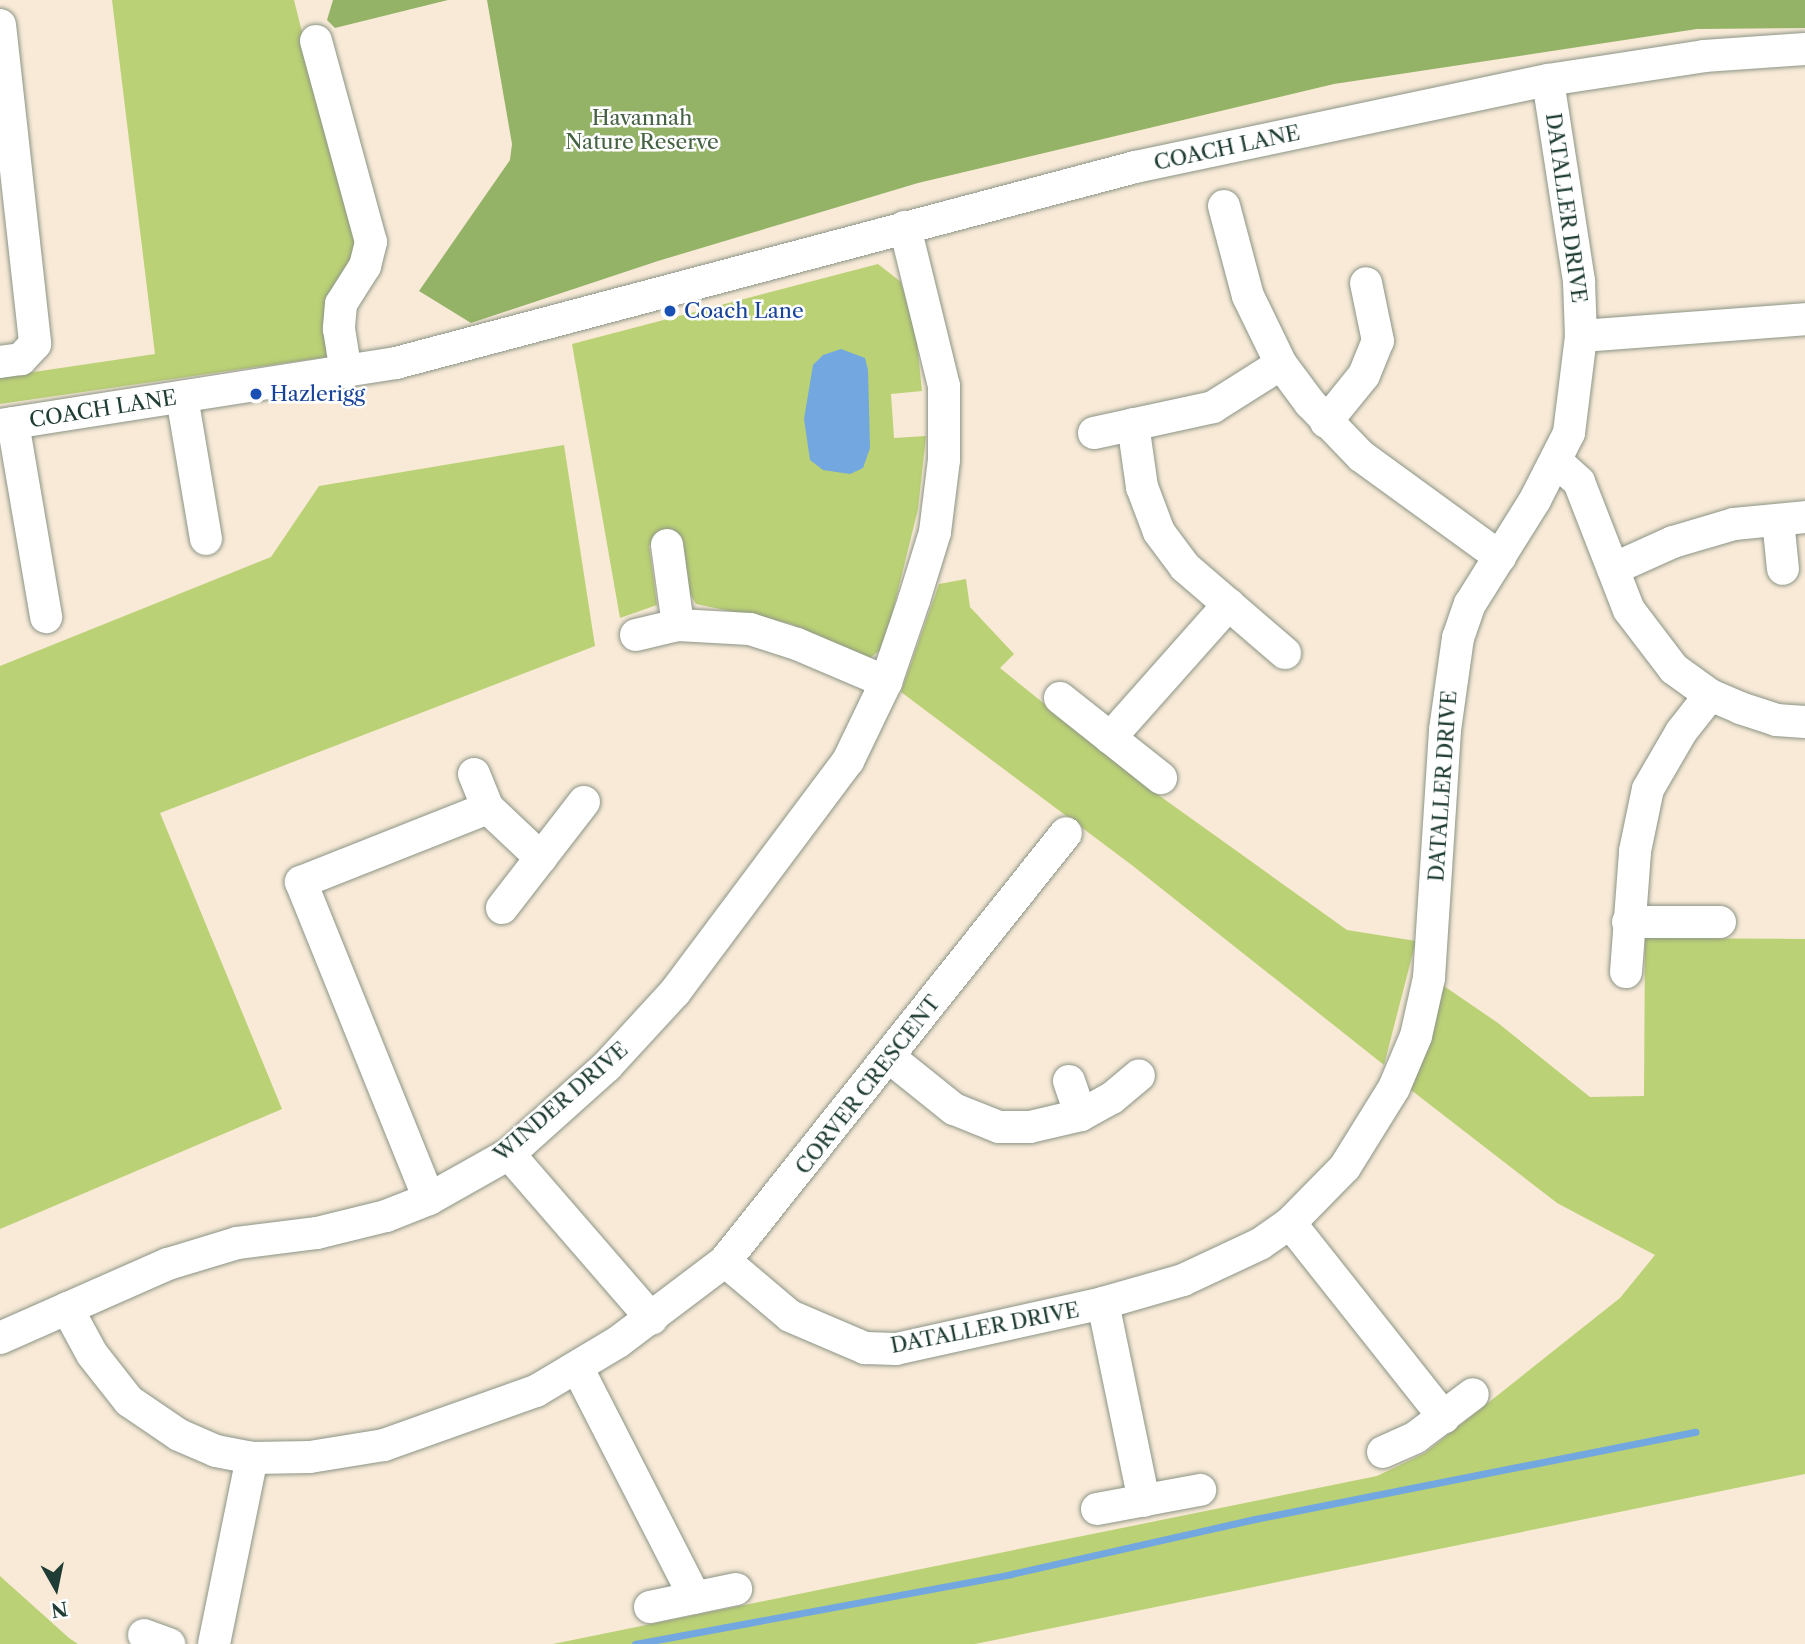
<!DOCTYPE html>
<html>
<head>
<meta charset="utf-8">
<style>
  body { margin:0 }
  #map { position:relative; width:1805px; height:1644px; overflow:hidden; background:#f8ead7; font-family:"Libre Caslon Text",serif }
  div>[style] { position:absolute }
  .green>* { inset:0; background:#bbd175 }
  .forest>* { inset:0; background:#94b366 }
  .water>* { inset:0; background:#72a7e0 }
  .stream>* { height:7px; margin:-3.5px; padding:0 3.5px; transform-origin:3.5px; border-radius:3.5px; background:#72a7e0 }
  .roads { filter:drop-shadow(0 0 2px #8c9486) drop-shadow(0 0 2px #8c9486) }
  .minor>* { height:32px; margin:-16px; padding:0 16px; transform-origin:16px; border-radius:16px; background:#fff }
  .dots>* { width:19px; height:19px; translate:-50% -50%; box-sizing:border-box; border:4px solid #fff; border-radius:50% }
  span { translate:-50% -50%; white-space:nowrap; text-align:center; line-height:1.15; -webkit-text-stroke:5px #fff; paint-order:stroke }
  .park-label { font-size:21px; color:#466244 }
  .street-label { font-size:21px; color:#1f3d34 }
  .transit-label { font-size:21px; color:#164399 }
  .left { translate:0 -50%; text-align:left }
  .north { position:absolute; left:21px; top:1553px; width:70px; height:70px; -webkit-text-stroke:5px #fff; paint-order:stroke; rotate:171deg; font-size:19px; font-weight:700; line-height:28px; text-align:center; color:#1f3d34 }
  .north::after { content:''; display:block; margin:auto; width:24px; height:32px; background:#1f3d34; clip-path:polygon(50% 0,100% 100%,50% 72%,0 100%) }
</style>
</head>
<body>
<div id="map">
  <div class="green">
    <div style="clip-path:polygon(112px 0,294px 0,357px 251px,326px 327px,326px 357px,0 404px,0 377px,155px 354px)"></div>
    <div style="clip-path:polygon(878px 264px,901px 282px,916px 334px,922px 391px,891px 394px,894px 438px,926px 436px,918px 509px,884px 647px,869px 659px,791px 624px,696px 604px,690px 594px,683px 541px,649px 545px,657px 605px,620px 618px,572px 344px)"></div>
    <div style="clip-path:polygon(564px 445px,595px 646px,160px 813px,282px 1109px,0 1229px,0 666px,271px 557px,319px 486px)"></div>
    <div style="clip-path:polygon(966px 579px,970px 607px,1014px 654px,1000px 668px,1150px 789px,1347px 930px,1416px 941px,1384px 1065px,1133px 866px,901px 692px,939px 584px)"></div>
    <div style="clip-path:polygon(1645px 938px,1805px 939px,1805px 1474px,975px 1644px,553px 1644px,1377px 1476px,1425px 1453px,1620px 1298px,1655px 1255px,1557px 1203px,1411px 1090px,1432px 1031px,1438px 982px,1498px 1023px,1590px 1097px,1644px 1096px)"></div>
    <div style="clip-path:polygon(0 1576px,69px 1638px,78px 1644px,0 1644px)"></div>
  </div>
  <div class="forest">
    <div style="clip-path:polygon(333px 0,448px 0,335px 28px,327px 20px)"></div>
    <div style="clip-path:polygon(487px 0,1805px 0,1805px 28px,1697px 29px,1334px 84px,918px 183px,658px 261px,471px 323px,419px 291px,510px 160px,512px 144px)"></div>
  </div>
  <div class="water">
    <div style="clip-path:polygon(841px 349px,865px 358px,868px 370px,870px 448px,863px 468px,850px 474px,823px 470px,810px 460px,804px 419px,813px 365px,823px 355px)"></div>
  </div>
  <div class="stream">
    <div style="left:635px;top:1644px;width:382px;rotate:-10.5deg"></div>
    <div style="left:1011px;top:1574px;width:250px;rotate:-12.7deg"></div>
    <div style="left:1255px;top:1519px;width:449px;rotate:-11.2deg"></div>
  </div>
  <div class="roads">
    <div class="minor">
      <div style="left:0;top:25px;width:321px;rotate:83.7deg"></div>
      <div style="left:35px;top:344px;width:21px;rotate:133deg"></div>
      <div style="left:21px;top:359px;width:21px;rotate:172deg"></div>
      <div style="left:316px;top:41px;width:208px;rotate:74.7deg"></div>
      <div style="left:371px;top:242px;width:25px;rotate:104deg"></div>
      <div style="left:365px;top:266px;width:45px;rotate:122.3deg"></div>
      <div style="left:341px;top:304px;width:25px;rotate:95deg"></div>
      <div style="left:339px;top:329px;width:44px;rotate:80.8deg"></div>
      <div style="left:1224px;top:206px;width:93px;rotate:75.1deg"></div>
      <div style="left:1248px;top:296px;width:76px;rotate:64.1deg"></div>
      <div style="left:1281px;top:364px;width:49px;rotate:53.4deg"></div>
      <div style="left:1310px;top:403px;width:74px;rotate:46.1deg"></div>
      <div style="left:1361px;top:456px;width:172px;rotate:36deg"></div>
      <div style="left:1581px;top:336px;width:225px;rotate:-4.3deg"></div>
      <div style="left:182px;top:397px;width:144px;rotate:80.4deg"></div>
      <div style="left:1326px;top:422px;width:60px;rotate:-51deg"></div>
      <div style="left:1364px;top:375px;width:37px;rotate:-68deg"></div>
      <div style="left:1378px;top:341px;width:59px;rotate:-101.7deg"></div>
      <div style="left:13px;top:423px;width:197px;rotate:80.3deg"></div>
      <div style="left:1133px;top:424px;width:64px;rotate:81.9deg"></div>
      <div style="left:1142px;top:487px;width:48px;rotate:69.3deg"></div>
      <div style="left:1159px;top:532px;width:44px;rotate:53.4deg"></div>
      <div style="left:1185px;top:567px;width:132px;rotate:40.7deg"></div>
      <div style="left:0;top:425px;width:401px;rotate:-8.9deg"></div>
      <div style="left:396px;top:363px;width:765px;rotate:-14.85deg"></div>
      <div style="left:1135px;top:167px;width:422px;rotate:-11.9deg"></div>
      <div style="left:1548px;top:80px;width:158px;rotate:-8.7deg"></div>
      <div style="left:1704px;top:56px;width:101px;rotate:-4deg"></div>
      <div style="left:1094px;top:433px;width:122px;rotate:-12.3deg"></div>
      <div style="left:1213px;top:407px;width:80px;rotate:-32.3deg"></div>
      <div style="left:1557px;top:462px;width:30px;rotate:42deg"></div>
      <div style="left:1579px;top:482px;width:137px;rotate:68.7deg"></div>
      <div style="left:1629px;top:610px;width:74px;rotate:52.7deg"></div>
      <div style="left:1674px;top:669px;width:44px;rotate:35.8deg"></div>
      <div style="left:1710px;top:695px;width:33px;rotate:23deg"></div>
      <div style="left:1740px;top:708px;width:38px;rotate:18deg"></div>
      <div style="left:1776px;top:720px;width:29px;rotate:4deg"></div>
      <div style="left:1778px;top:520px;width:49px;rotate:84.2deg"></div>
      <div style="left:667px;top:545px;width:81px;rotate:82.2deg"></div>
      <div style="left:1613px;top:569px;width:66px;rotate:-24.2deg"></div>
      <div style="left:1673px;top:542px;width:64px;rotate:-16.4deg"></div>
      <div style="left:1734px;top:524px;width:71px;rotate:-5.6deg"></div>
      <div style="left:636px;top:635px;width:43px;rotate:-13.4deg"></div>
      <div style="left:678px;top:625px;width:72px;rotate:3.2deg"></div>
      <div style="left:750px;top:629px;width:49px;rotate:17.7deg"></div>
      <div style="left:797px;top:644px;width:97px;rotate:23.1deg"></div>
      <div style="left:1060px;top:698px;width:129px;rotate:38.4deg"></div>
      <div style="left:1110px;top:738px;width:179px;rotate:-48.4deg"></div>
      <div style="left:474px;top:774px;width:37px;rotate:68deg"></div>
      <div style="left:488px;top:808px;width:73px;rotate:43.3deg"></div>
      <div style="left:502px;top:908px;width:134px;rotate:-52.3deg"></div>
      <div style="left:1628px;top:922px;width:92px"></div>
      <div style="left:1626px;top:972px;width:121px;rotate:-85.7deg"></div>
      <div style="left:1635px;top:851px;width:63px;rotate:-78.2deg"></div>
      <div style="left:1648px;top:789px;width:66px;rotate:-59.9deg"></div>
      <div style="left:1681px;top:732px;width:47px;rotate:-51.9deg"></div>
      <div style="left:889px;top:1057px;width:83px;rotate:38.7deg"></div>
      <div style="left:954px;top:1109px;width:48px;rotate:21.8deg"></div>
      <div style="left:999px;top:1127px;width:31px"></div>
      <div style="left:1030px;top:1127px;width:52px;rotate:-13.2deg"></div>
      <div style="left:1081px;top:1115px;width:35px;rotate:-29deg"></div>
      <div style="left:1112px;top:1098px;width:35px;rotate:-40deg"></div>
      <div style="left:1069px;top:1081px;width:36px;rotate:71deg"></div>
      <div style="left:509px;top:1154px;width:218px;rotate:49.1deg"></div>
      <div style="left:429px;top:1199px;width:342px;rotate:-112deg"></div>
      <div style="left:301px;top:882px;width:201px;rotate:-21.6deg"></div>
      <div style="left:1290px;top:1223px;width:248px;rotate:51.6deg"></div>
      <div style="left:725px;top:1261px;width:85px;rotate:40.2deg"></div>
      <div style="left:790px;top:1316px;width:82px;rotate:23.1deg"></div>
      <div style="left:865px;top:1348px;width:31px;rotate:2deg"></div>
      <div style="left:896px;top:1349px;width:212px;rotate:-12.5deg"></div>
      <div style="left:1103px;top:1303px;width:83px;rotate:-16deg"></div>
      <div style="left:1183px;top:1280px;width:85px;rotate:-25.1deg"></div>
      <div style="left:1260px;top:1244px;width:37px;rotate:-35deg"></div>
      <div style="left:1290px;top:1223px;width:78px;rotate:-45.5deg"></div>
      <div style="left:1345px;top:1167px;width:93px;rotate:-58.2deg"></div>
      <div style="left:1394px;top:1088px;width:56px;rotate:-67.1deg"></div>
      <div style="left:1416px;top:1036px;width:59px;rotate:-77.4deg"></div>
      <div style="left:1429px;top:978px;width:249px;rotate:-86.3deg"></div>
      <div style="left:1445px;top:730px;width:93px;rotate:-82deg"></div>
      <div style="left:1458px;top:638px;width:36px;rotate:-71deg"></div>
      <div style="left:1470px;top:604px;width:123px;rotate:-58deg"></div>
      <div style="left:1535px;top:500px;width:75px;rotate:-63.1deg"></div>
      <div style="left:1569px;top:433px;width:98px;rotate:-82.9deg"></div>
      <div style="left:1581px;top:336px;width:55px;rotate:-92.1deg"></div>
      <div style="left:1579px;top:281px;width:203px;rotate:-98.8deg"></div>
      <div style="left:1103px;top:1303px;width:202px;rotate:78.3deg"></div>
      <div style="left:67px;top:1308px;width:52px;rotate:61.5deg"></div>
      <div style="left:92px;top:1354px;width:60px;rotate:51.8deg"></div>
      <div style="left:129px;top:1401px;width:60px;rotate:34.2deg"></div>
      <div style="left:179px;top:1435px;width:40px;rotate:23.4deg"></div>
      <div style="left:216px;top:1451px;width:37px;rotate:11deg"></div>
      <div style="left:252px;top:1458px;width:58px;rotate:-1deg"></div>
      <div style="left:310px;top:1457px;width:75px;rotate:-9.2deg"></div>
      <div style="left:384px;top:1445px;width:161px;rotate:-19.6deg"></div>
      <div style="left:536px;top:1391px;width:96px;rotate:-30.9deg"></div>
      <div style="left:618px;top:1342px;width:134px;rotate:-37.1deg"></div>
      <div style="left:725px;top:1261px;width:547px;rotate:-51.45deg"></div>
      <div style="left:0;top:1338px;width:184px;rotate:-23.8deg"></div>
      <div style="left:168px;top:1264px;width:72px;rotate:-16.9deg"></div>
      <div style="left:237px;top:1243px;width:81px;rotate:-7.1deg"></div>
      <div style="left:317px;top:1233px;width:71px;rotate:-13.8deg"></div>
      <div style="left:386px;top:1216px;width:46px;rotate:-21.6deg"></div>
      <div style="left:429px;top:1199px;width:92px;rotate:-29.4deg"></div>
      <div style="left:509px;top:1154px;width:132px;rotate:-41.9deg"></div>
      <div style="left:607px;top:1066px;width:100px;rotate:-47.4deg"></div>
      <div style="left:675px;top:992px;width:289px;rotate:-53.2deg"></div>
      <div style="left:848px;top:761px;width:88px;rotate:-64.3deg"></div>
      <div style="left:886px;top:682px;width:87px;rotate:-71.1deg"></div>
      <div style="left:914px;top:600px;width:71px;rotate:-72.8deg"></div>
      <div style="left:935px;top:532px;width:73px;rotate:-82.9deg"></div>
      <div style="left:944px;top:460px;width:74px;rotate:-90deg"></div>
      <div style="left:944px;top:386px;width:164px;rotate:-103.8deg"></div>
      <div style="left:578px;top:1369px;width:257px;rotate:62.9deg"></div>
      <div style="left:1383px;top:1452px;width:36px;rotate:-24deg"></div>
      <div style="left:1416px;top:1437px;width:71px;rotate:-37deg"></div>
      <div style="left:1097px;top:1509px;width:105px;rotate:-10.5deg"></div>
      <div style="left:650px;top:1607px;width:88px;rotate:-11.8deg"></div>
      <div style="left:144px;top:1635px;width:27px;rotate:20deg"></div>
      <div style="left:214px;top:1644px;width:190px;rotate:-78.5deg"></div>
    </div>
  </div>
  <div class="dots">
    <div style="left:670px;top:311px;background:#1a4fb4"></div>
    <div style="left:256px;top:394px;background:#1a4fb4"></div>
  </div>
  <div class="park-label">
    <span style="left:642px;top:130px">Havannah<br>Nature Reserve</span>
  </div>
  <div class="street-label">
    <span style="left:1227px;top:148px;rotate:-12deg">COACH LANE</span>
    <span style="left:1566px;top:208px;rotate:82deg">DATALLER DRIVE</span>
    <span style="left:103px;top:409px;rotate:-9deg">COACH LANE</span>
    <span style="left:1443px;top:786px;rotate:-86deg">DATALLER DRIVE</span>
    <span style="left:868px;top:1085px;rotate:-52deg">CORVER CRESCENT</span>
    <span style="left:561px;top:1102px;rotate:-41deg">WINDER DRIVE</span>
    <span style="left:985px;top:1328px;rotate:-11deg">DATALLER DRIVE</span>
  </div>
  <div class="transit-label">
    <span class="left" style="left:684px;top:311px">Coach Lane</span>
    <span class="left" style="left:270px;top:394px">Hazlerigg</span>
  </div>
  <div class="north">N</div>
</div>
</body>
</html>
